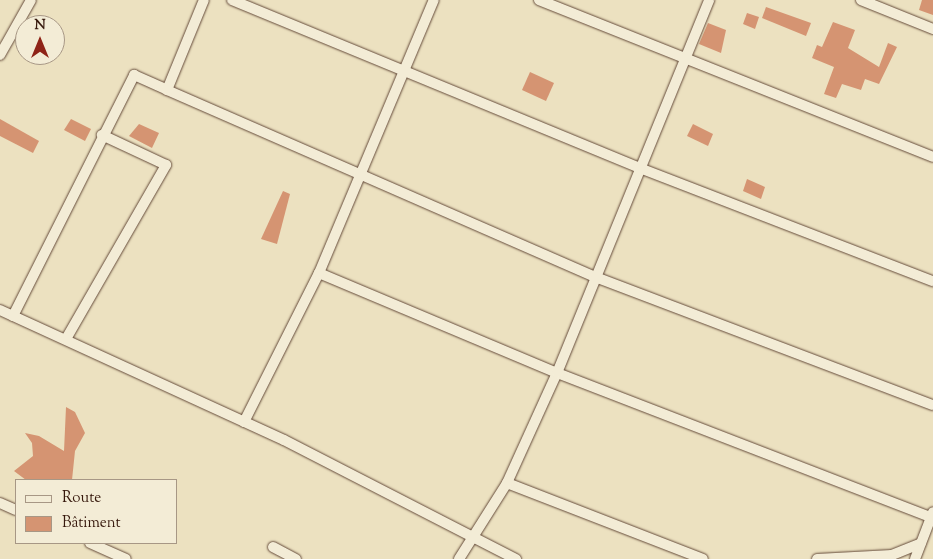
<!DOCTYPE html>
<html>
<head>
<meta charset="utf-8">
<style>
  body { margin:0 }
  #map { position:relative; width:933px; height:559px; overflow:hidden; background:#ece1c0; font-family:"Sorts Mill Goudy",serif }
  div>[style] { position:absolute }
  .building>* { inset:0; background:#d59472 }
  .roads { filter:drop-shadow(0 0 1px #644a39) drop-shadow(0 0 1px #644a39) }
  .minor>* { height:10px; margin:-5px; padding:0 5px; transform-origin:5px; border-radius:5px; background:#f3ecd6 }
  span { translate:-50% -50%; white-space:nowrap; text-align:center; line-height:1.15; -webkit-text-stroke:5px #f3ecd6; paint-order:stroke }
  .legend { position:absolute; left:15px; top:479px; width:162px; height:65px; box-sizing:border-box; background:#f3ecd6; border:1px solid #a79785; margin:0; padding:6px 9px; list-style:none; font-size:15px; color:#36180c }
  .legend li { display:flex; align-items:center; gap:10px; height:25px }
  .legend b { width:25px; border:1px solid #a79785 }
  .north { position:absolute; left:15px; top:15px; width:50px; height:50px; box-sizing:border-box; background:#f3ecd6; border:1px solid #a79785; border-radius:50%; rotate:0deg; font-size:14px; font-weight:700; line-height:20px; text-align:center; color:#36180c }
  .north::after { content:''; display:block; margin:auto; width:18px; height:22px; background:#8f2418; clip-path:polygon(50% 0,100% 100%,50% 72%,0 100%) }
</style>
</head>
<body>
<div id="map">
  <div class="building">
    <div style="clip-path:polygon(922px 0,933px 0,933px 15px,919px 10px)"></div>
    <div style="clip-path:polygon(766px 7px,811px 23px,806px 36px,762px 18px)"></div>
    <div style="clip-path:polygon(747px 13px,759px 17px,755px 29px,743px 24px)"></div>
    <div style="clip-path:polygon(833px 22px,855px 30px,848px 48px,879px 67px,888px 43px,897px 47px,879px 84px,865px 79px,861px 90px,842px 84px,836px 98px,824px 94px,834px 67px,812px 58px,817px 45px,822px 47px)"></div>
    <div style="clip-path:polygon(708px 23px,726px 30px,721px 53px,699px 44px)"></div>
    <div style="clip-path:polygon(530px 72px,554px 83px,546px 101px,522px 90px)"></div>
    <div style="clip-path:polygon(0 119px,39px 141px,33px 153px,0 136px)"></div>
    <div style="clip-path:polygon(71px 119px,91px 129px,85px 141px,64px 130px)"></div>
    <div style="clip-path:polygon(139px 124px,159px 133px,152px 148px,129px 136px)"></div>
    <div style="clip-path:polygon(693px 124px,713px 134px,708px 146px,687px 136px)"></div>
    <div style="clip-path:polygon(747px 179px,765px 187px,761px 199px,743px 191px)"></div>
    <div style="clip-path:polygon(283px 191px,290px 194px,277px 244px,261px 239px)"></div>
    <div style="clip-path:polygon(66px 407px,75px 412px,85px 433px,75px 451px,72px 480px,26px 480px,14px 471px,33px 456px,32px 443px,25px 433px,39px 436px,64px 451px)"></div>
  </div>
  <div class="roads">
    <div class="minor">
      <div style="left:232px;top:0;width:443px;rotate:22.4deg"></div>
      <div style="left:642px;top:169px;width:312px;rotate:21.1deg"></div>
      <div style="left:539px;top:0;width:424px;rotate:21.7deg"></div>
      <div style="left:861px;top:0;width:78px;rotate:21.9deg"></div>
      <div style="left:0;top:55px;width:63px;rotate:-60.6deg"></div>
      <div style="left:167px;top:90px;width:470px;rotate:23.6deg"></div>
      <div style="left:598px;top:278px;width:358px;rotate:20.8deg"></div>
      <div style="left:319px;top:273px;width:258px;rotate:22.8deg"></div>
      <div style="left:557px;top:373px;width:403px;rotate:21.1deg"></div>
      <div style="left:0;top:310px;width:312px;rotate:24.6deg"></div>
      <div style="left:284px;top:440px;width:261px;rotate:27.2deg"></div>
      <div style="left:13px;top:316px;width:270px;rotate:-63.3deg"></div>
      <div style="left:134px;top:75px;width:36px;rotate:24deg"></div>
      <div style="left:167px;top:90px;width:97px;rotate:-67.7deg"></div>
      <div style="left:66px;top:339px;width:201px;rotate:-60.1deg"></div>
      <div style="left:166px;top:165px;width:71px;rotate:-154.9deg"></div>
      <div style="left:244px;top:422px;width:167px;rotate:-63.3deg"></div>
      <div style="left:319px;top:273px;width:296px;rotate:-67.2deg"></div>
      <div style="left:507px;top:483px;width:210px;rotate:21.2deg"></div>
      <div style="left:0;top:503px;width:17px;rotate:24deg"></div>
      <div style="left:90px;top:543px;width:39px;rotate:24deg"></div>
      <div style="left:273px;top:547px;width:26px;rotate:28deg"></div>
      <div style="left:459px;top:559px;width:90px;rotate:-57.7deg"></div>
      <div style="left:507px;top:483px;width:121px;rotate:-65.6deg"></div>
      <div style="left:557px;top:373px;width:403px;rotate:-67.8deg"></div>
      <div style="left:817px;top:559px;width:75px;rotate:-3.1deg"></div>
      <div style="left:892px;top:555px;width:31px;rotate:-22deg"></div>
      <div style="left:915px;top:559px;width:50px;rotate:-69deg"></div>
    </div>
  </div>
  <ul class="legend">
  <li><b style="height:6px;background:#f3ecd6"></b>Route</li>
  <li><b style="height:14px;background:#d59472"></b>Bâtiment</li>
  </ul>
  <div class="north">N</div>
</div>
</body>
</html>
